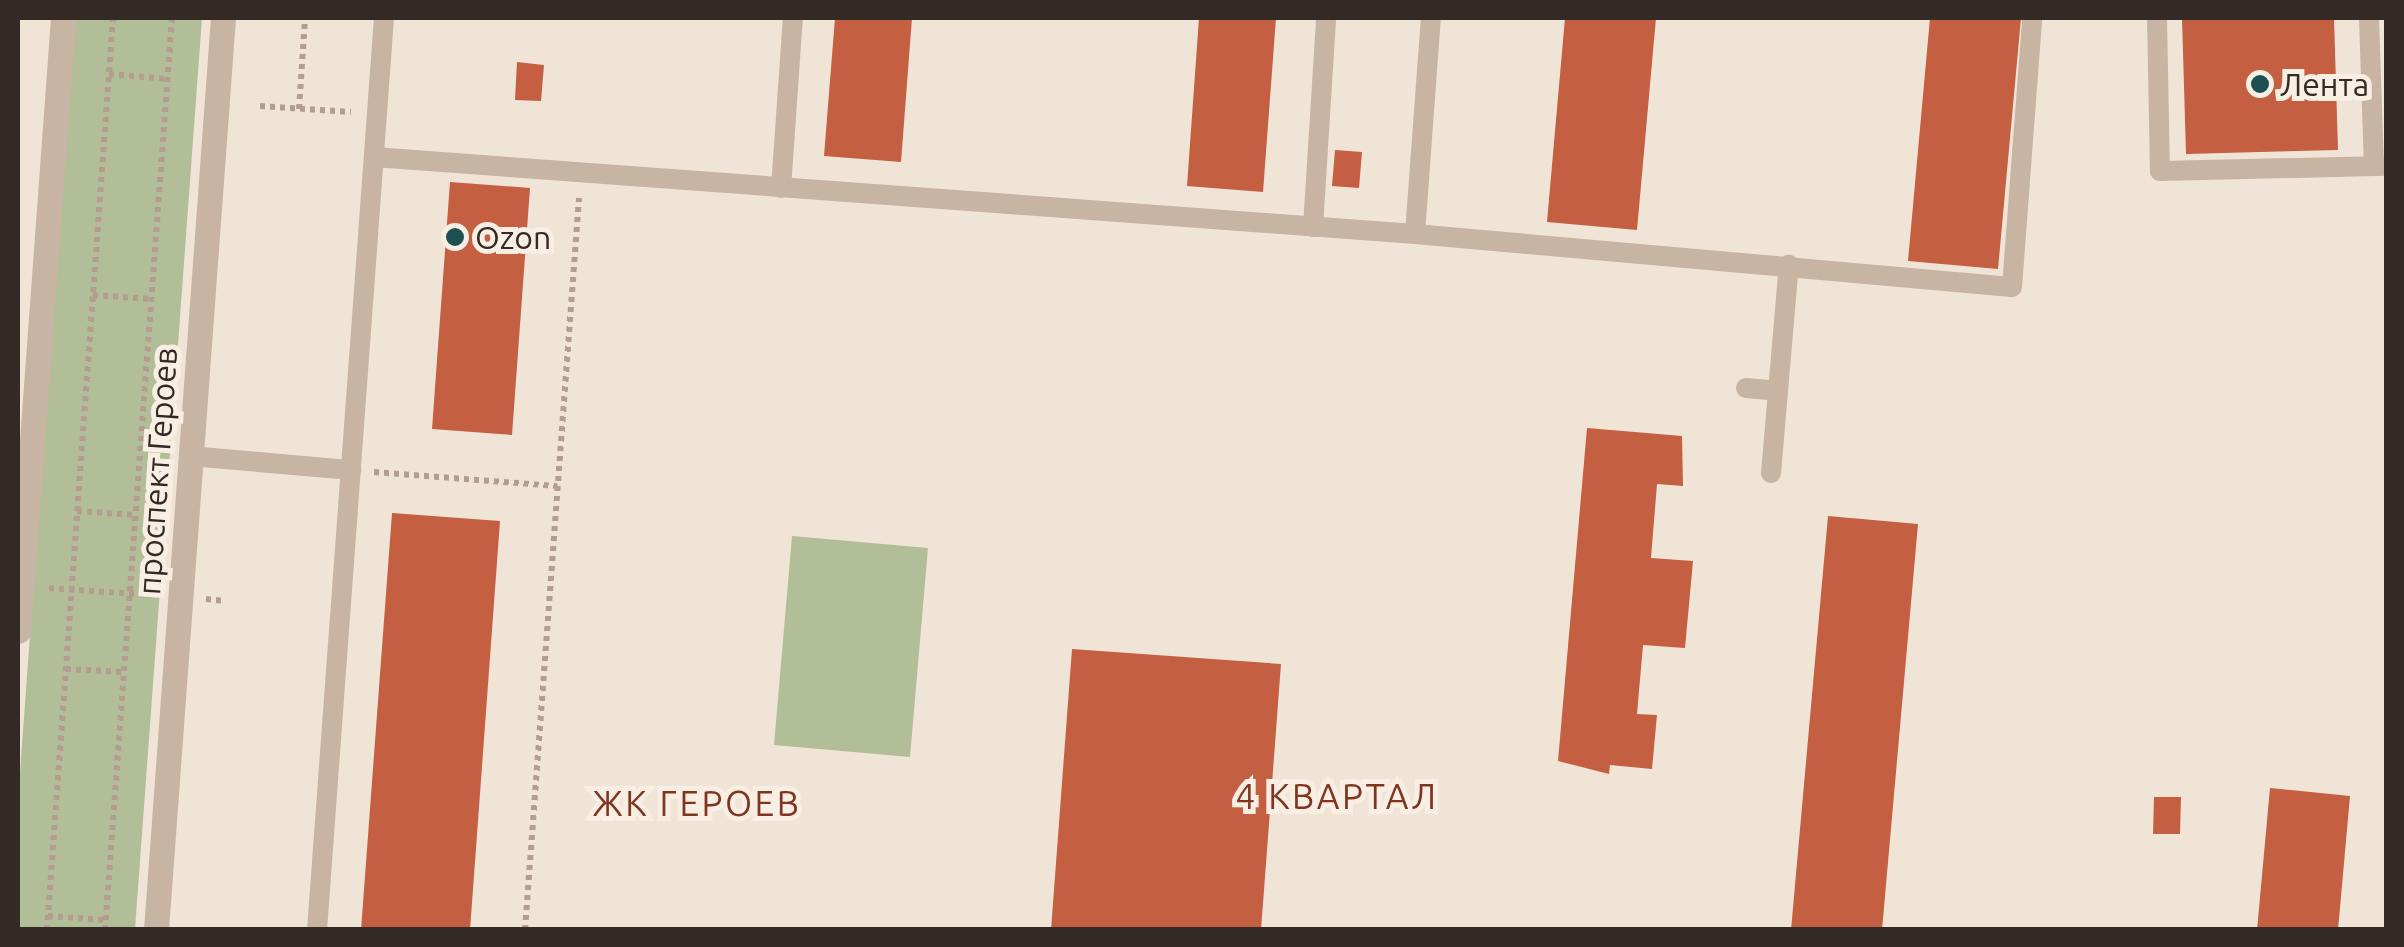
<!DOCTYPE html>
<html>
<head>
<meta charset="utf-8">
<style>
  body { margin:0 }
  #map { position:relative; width:2404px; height:947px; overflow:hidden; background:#f0e4d7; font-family:Ubuntu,sans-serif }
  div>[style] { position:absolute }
  .green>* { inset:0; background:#b2be98 }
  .building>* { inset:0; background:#c45f41 }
  .path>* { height:6px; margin-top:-3px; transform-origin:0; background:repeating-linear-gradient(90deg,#b39d8e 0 5px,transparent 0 10px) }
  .service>* { height:20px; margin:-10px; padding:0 10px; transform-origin:10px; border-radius:10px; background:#c8b4a3 }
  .minor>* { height:25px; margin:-12.5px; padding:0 12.5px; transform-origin:12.5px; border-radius:12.5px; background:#c8b4a3 }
  .dots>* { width:28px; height:28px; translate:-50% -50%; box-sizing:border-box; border:5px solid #f8eee3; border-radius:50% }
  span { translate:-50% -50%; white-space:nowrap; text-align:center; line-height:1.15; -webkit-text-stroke:10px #f8eee3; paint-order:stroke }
  .poi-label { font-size:32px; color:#332925 }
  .left { translate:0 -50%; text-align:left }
  .street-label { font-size:32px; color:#332925 }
  .neighbourhood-label { font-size:35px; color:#803520; letter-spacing:2.5px }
  .frame { position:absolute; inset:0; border:20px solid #332925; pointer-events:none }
</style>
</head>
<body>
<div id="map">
  <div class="green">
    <div style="clip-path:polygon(75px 18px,202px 18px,135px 929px,18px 930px,18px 800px)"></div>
    <div style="clip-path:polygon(792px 536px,928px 548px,910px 757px,774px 745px)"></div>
  </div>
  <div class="building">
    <div style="clip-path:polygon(835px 18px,912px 18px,901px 162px,824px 156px)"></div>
    <div style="clip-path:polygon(1199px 18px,1276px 18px,1263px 192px,1187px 186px)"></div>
    <div style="clip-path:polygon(1565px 18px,1656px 18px,1637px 230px,1547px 222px)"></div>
    <div style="clip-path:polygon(1930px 18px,2021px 18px,1998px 269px,1908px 261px)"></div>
    <div style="clip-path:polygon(2182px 18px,2334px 18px,2338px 150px,2186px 154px)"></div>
    <div style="clip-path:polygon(517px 62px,544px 65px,541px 101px,515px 100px)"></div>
    <div style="clip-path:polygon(1335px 150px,1362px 152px,1359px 188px,1332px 186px)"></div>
    <div style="clip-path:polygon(450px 182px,530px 188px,512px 435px,432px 429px)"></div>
    <div style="clip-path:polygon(1587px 428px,1682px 436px,1683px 486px,1657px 484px,1651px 558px,1693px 561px,1685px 648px,1643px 645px,1637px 714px,1657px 715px,1652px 769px,1610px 765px,1609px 774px,1558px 761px)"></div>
    <div style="clip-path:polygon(392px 513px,500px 521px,470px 930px,361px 930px)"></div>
    <div style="clip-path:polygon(1828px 516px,1918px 524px,1882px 930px,1791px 930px)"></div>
    <div style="clip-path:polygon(1072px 649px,1281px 664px,1261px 930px,1051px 930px)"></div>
    <div style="clip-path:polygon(2270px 788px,2350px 796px,2338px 930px,2257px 930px)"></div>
    <div style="clip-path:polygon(2154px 797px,2181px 797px,2180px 834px,2153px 834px)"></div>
  </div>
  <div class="path">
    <div style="left:109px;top:74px;width:58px;rotate:4.9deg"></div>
    <div style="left:260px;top:106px;width:91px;rotate:3.8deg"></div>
    <div style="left:299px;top:109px;width:91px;rotate:-86.2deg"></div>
    <div style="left:93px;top:295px;width:58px;rotate:3.9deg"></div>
    <div style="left:374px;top:472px;width:184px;rotate:4.4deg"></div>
    <div style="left:77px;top:511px;width:58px;rotate:3.9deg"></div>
    <div style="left:49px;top:588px;width:103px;rotate:3.9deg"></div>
    <div style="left:206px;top:599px;width:18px;rotate:6deg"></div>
    <div style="left:66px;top:669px;width:58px;rotate:3deg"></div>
    <div style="left:48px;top:916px;width:58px;rotate:3.9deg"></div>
    <div style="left:47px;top:930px;width:914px;rotate:-85.86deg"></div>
    <div style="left:105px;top:930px;width:914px;rotate:-85.8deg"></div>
    <div style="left:525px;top:930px;width:734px;rotate:-85.78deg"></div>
  </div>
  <div class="service">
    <div style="left:2157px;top:18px;width:153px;rotate:88.9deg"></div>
    <div style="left:2160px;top:171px;width:226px;rotate:-1.3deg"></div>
    <div style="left:2369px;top:18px;width:148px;rotate:88.1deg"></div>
    <div style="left:374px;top:157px;width:1044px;rotate:4.23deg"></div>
    <div style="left:1415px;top:234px;width:217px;rotate:-85.8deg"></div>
    <div style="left:781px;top:188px;width:170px;rotate:-86deg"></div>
    <div style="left:1313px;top:227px;width:209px;rotate:-86.4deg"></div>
    <div style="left:1415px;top:234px;width:599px;rotate:5.07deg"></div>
    <div style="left:2012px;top:287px;width:270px;rotate:-85.7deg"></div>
    <div style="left:1746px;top:388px;width:32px;rotate:5deg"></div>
    <div style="left:190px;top:456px;width:162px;rotate:5deg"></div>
    <div style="left:1771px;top:473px;width:209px;rotate:-85.1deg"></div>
    <div style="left:317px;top:930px;width:914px;rotate:-85.8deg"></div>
  </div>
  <div class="minor">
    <div style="left:18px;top:631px;width:615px;rotate:-85.8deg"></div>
    <div style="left:156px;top:930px;width:914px;rotate:-85.8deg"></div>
  </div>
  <div class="dots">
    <div style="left:2260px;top:84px;background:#1c5053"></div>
    <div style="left:455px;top:237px;background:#1c5053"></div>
  </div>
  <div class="poi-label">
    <span class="left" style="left:2280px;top:84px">Лента</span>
    <span class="left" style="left:475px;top:237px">Ozon</span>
  </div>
  <div class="street-label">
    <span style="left:157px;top:471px;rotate:-86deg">проспект Героев</span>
  </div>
  <div class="neighbourhood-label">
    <span style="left:1337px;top:796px">4 КВАРТАЛ</span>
    <span style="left:697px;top:803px">ЖК ГЕРОЕВ</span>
  </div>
  <div class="frame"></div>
</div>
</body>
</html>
